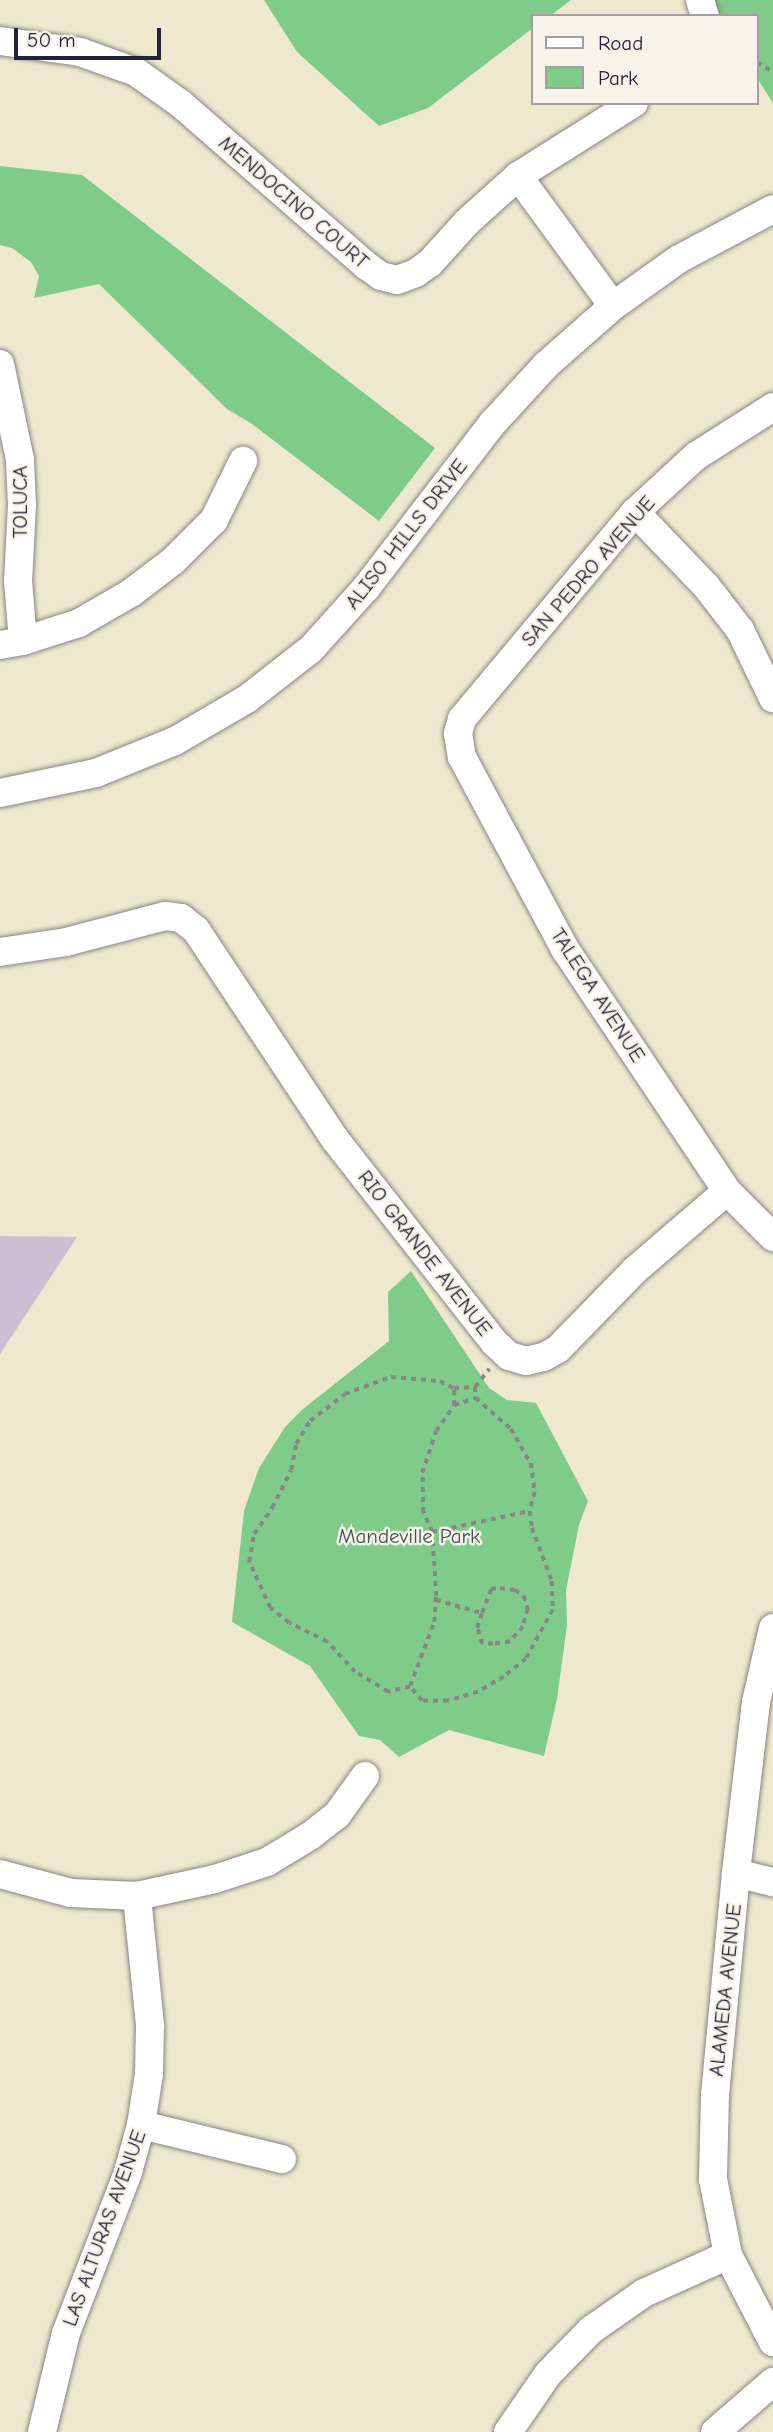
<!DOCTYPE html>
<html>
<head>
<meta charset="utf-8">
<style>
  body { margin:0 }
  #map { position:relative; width:773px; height:2432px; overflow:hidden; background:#eee8ce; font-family:"Comic Neue",sans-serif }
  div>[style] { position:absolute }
  .industrial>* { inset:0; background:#ccbed4 }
  .green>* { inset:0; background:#7fcb89 }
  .path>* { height:3.5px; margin-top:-1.75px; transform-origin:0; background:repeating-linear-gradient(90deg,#888584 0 5px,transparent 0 10px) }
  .roads { filter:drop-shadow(0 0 2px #888584) drop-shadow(0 0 2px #888584) }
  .minor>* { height:28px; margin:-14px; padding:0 14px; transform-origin:14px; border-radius:14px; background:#fff }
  span { translate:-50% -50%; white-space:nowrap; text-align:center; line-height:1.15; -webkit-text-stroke:5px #f7f3e8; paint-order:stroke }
  .street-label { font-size:21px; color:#22223b }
  .park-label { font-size:21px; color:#3e5552 }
  .legend { position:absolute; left:531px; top:14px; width:228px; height:91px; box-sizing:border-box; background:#f7f3e8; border:2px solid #a29fa3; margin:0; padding:9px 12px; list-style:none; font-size:21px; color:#22223b }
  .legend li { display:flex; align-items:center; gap:14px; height:35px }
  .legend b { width:35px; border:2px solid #a29fa3 }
  .scale { position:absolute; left:14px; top:28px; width:147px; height:32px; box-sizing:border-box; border:4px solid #22223b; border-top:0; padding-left:9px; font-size:21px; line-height:24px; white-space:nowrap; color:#22223b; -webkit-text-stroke:5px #f7f3e8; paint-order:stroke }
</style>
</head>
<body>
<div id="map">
  <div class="industrial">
    <div style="clip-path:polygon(0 1236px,77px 1237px,0 1354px)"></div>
  </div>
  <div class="green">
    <div style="clip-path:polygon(264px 0,571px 0,550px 16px,533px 16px,533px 28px,428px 108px,379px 126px,297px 52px)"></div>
    <div style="clip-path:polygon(707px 0,773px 0,773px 103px,757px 78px,757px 16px,713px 16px)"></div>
    <div style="clip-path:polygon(0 166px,82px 175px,435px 448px,379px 521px,252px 424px,227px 409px,99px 284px,34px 298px,39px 276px,31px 262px,12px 248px,0 245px)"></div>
    <div style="clip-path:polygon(411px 1271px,489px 1388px,507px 1400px,536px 1403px,588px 1501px,579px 1525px,566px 1590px,567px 1625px,557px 1699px,544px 1756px,449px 1730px,399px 1757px,380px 1740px,359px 1736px,310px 1666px,232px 1622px,244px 1511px,259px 1468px,285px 1427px,303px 1409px,389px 1341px,388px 1292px)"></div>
  </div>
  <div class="path">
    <div style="left:757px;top:62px;width:19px;rotate:32deg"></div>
    <div style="left:475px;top:1387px;width:11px;rotate:85deg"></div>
    <div style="left:476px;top:1398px;width:47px;rotate:41.5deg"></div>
    <div style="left:511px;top:1429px;width:39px;rotate:60deg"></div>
    <div style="left:531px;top:1463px;width:29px;rotate:82deg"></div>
    <div style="left:535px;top:1492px;width:20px;rotate:105deg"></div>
    <div style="left:530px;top:1511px;width:17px;rotate:83deg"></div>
    <div style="left:532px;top:1528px;width:57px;rotate:69.3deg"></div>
    <div style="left:552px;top:1581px;width:29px;rotate:88deg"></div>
    <div style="left:553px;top:1610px;width:56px;rotate:118.9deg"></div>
    <div style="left:526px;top:1659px;width:28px;rotate:141deg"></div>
    <div style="left:504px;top:1677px;width:30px;rotate:150deg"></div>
    <div style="left:478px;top:1692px;width:31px;rotate:163deg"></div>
    <div style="left:448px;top:1701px;width:26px;rotate:180deg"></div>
    <div style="left:422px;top:1701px;width:18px;rotate:-131deg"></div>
    <div style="left:410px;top:1687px;width:23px;rotate:167deg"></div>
    <div style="left:388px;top:1692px;width:39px;rotate:-149deg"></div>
    <div style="left:355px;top:1672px;width:41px;rotate:-133deg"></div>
    <div style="left:327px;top:1642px;width:42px;rotate:-153.4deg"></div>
    <div style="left:289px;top:1623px;width:24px;rotate:-142deg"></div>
    <div style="left:270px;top:1608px;width:51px;rotate:-114.5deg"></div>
    <div style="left:249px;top:1562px;width:28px;rotate:-80deg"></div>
    <div style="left:254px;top:1534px;width:32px;rotate:-55deg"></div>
    <div style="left:272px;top:1508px;width:42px;rotate:-63.4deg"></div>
    <div style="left:291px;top:1470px;width:26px;rotate:-79deg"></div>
    <div style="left:296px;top:1444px;width:27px;rotate:-59deg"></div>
    <div style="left:310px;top:1421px;width:44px;rotate:-37.6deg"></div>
    <div style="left:345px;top:1394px;width:49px;rotate:-20.3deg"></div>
    <div style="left:391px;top:1377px;width:49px;rotate:4.7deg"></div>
    <div style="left:440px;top:1381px;width:16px;rotate:27deg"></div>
    <div style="left:454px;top:1388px;width:21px;rotate:-3deg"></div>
    <div style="left:475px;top:1387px;width:23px;rotate:-52deg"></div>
    <div style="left:454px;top:1405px;width:23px;rotate:-18deg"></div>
    <div style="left:432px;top:1532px;width:100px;rotate:-12.1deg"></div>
    <div style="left:436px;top:1600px;width:48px;rotate:15.8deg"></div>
    <div style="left:482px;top:1613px;width:26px;rotate:-69deg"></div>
    <div style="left:491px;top:1589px;width:9px;rotate:-6deg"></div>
    <div style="left:500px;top:1588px;width:15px;rotate:8deg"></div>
    <div style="left:515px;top:1590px;width:11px;rotate:34deg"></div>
    <div style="left:524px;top:1596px;width:14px;rotate:73deg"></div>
    <div style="left:528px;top:1609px;width:19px;rotate:106deg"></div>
    <div style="left:523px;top:1627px;width:20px;rotate:131deg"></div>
    <div style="left:510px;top:1642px;width:17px;rotate:173deg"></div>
    <div style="left:493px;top:1644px;width:11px;rotate:180deg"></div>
    <div style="left:482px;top:1644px;width:17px;rotate:-107deg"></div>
    <div style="left:477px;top:1628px;width:16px;rotate:-72deg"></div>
    <div style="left:410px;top:1686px;width:68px;rotate:-69.4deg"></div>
    <div style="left:434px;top:1622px;width:26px;rotate:-86deg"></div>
    <div style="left:436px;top:1596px;width:64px;rotate:-93.6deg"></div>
    <div style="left:432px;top:1532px;width:22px;rotate:-114deg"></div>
    <div style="left:423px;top:1512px;width:39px;rotate:-91deg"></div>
    <div style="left:422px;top:1473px;width:44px;rotate:-71.6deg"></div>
    <div style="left:436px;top:1431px;width:32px;rotate:-55deg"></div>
    <div style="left:454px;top:1405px;width:17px;rotate:-90deg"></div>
  </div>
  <div class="roads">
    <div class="minor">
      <div style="left:700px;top:0;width:17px;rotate:73deg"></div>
      <div style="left:0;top:41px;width:81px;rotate:7.8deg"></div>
      <div style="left:80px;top:52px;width:59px;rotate:19.7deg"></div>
      <div style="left:136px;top:72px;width:55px;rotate:35.4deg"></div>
      <div style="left:181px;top:104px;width:247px;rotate:41.1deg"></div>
      <div style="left:367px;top:266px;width:17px;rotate:36deg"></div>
      <div style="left:381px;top:276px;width:16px;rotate:14deg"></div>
      <div style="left:397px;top:280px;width:20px;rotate:-20deg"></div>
      <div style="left:416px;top:273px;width:17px;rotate:-36deg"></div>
      <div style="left:430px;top:263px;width:55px;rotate:-47.9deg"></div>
      <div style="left:467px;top:222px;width:69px;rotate:-42deg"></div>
      <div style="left:518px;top:176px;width:137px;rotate:-32.2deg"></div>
      <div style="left:518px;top:176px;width:161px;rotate:53.8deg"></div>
      <div style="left:0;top:364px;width:98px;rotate:78.2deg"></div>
      <div style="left:20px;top:460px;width:45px;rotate:87.5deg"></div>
      <div style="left:22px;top:505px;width:76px;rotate:93deg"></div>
      <div style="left:18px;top:581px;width:60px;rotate:85.2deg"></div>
      <div style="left:773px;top:407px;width:91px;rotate:147.5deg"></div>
      <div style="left:696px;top:456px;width:83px;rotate:137.4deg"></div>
      <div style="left:635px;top:512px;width:270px;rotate:129.9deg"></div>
      <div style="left:462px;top:719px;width:15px;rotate:106deg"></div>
      <div style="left:458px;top:733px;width:24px;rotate:81deg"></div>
      <div style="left:462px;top:757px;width:218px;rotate:61.8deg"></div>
      <div style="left:565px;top:949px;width:291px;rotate:56.2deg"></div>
      <div style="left:727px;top:1191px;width:65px;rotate:45deg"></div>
      <div style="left:635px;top:512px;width:103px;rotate:46.2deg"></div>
      <div style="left:706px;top:586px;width:56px;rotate:52.3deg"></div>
      <div style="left:740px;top:630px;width:76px;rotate:64.1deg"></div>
      <div style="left:0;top:645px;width:23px;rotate:-10deg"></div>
      <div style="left:23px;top:641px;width:59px;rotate:-17.8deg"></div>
      <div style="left:79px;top:623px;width:60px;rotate:-30deg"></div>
      <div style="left:131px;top:593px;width:53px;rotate:-37.3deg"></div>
      <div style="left:173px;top:561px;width:58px;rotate:-45deg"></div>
      <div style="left:214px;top:520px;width:66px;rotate:-63.8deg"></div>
      <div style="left:0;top:793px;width:98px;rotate:-11.8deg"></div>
      <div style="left:96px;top:773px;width:85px;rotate:-22.1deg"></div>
      <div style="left:175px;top:741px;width:83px;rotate:-30.3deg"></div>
      <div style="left:247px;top:699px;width:81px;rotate:-38deg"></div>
      <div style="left:311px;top:649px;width:82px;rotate:-48deg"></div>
      <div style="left:366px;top:588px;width:207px;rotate:-52.5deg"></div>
      <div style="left:492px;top:424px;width:80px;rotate:-47.5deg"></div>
      <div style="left:546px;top:365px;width:89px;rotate:-41.4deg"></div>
      <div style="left:613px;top:306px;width:81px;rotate:-35.5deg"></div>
      <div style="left:679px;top:259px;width:106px;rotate:-28deg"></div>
      <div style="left:0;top:952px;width:67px;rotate:-8.6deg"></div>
      <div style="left:66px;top:942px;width:102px;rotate:-14.7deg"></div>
      <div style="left:165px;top:916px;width:16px;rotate:7deg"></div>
      <div style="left:181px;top:918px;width:19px;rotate:39deg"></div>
      <div style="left:196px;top:930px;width:250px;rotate:56.4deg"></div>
      <div style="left:334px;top:1138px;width:261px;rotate:51.9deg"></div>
      <div style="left:495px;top:1343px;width:19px;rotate:43deg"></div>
      <div style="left:509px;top:1356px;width:18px;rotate:16deg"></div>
      <div style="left:526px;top:1361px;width:18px;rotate:-13deg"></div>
      <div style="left:544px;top:1357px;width:16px;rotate:-30deg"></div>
      <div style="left:558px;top:1349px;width:110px;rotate:-45.7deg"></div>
      <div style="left:635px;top:1270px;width:121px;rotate:-40.7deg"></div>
      <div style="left:773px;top:1628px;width:76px;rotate:102.9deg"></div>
      <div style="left:756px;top:1702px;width:172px;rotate:96.7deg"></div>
      <div style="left:736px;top:1873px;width:223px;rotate:95.4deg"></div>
      <div style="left:715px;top:2095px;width:84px;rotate:91.4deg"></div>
      <div style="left:713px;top:2179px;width:77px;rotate:78.8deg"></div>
      <div style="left:728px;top:2255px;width:98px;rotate:62.7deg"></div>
      <div style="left:736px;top:1873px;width:38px;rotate:14deg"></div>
      <div style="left:0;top:1874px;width:73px;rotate:15deg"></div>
      <div style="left:71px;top:1893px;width:66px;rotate:2.6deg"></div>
      <div style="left:137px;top:1896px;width:80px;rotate:-12.3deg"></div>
      <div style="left:215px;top:1879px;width:55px;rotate:-18.1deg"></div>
      <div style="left:267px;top:1862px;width:50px;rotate:-31.2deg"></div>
      <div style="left:310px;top:1836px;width:34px;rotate:-38deg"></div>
      <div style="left:337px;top:1815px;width:48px;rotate:-54.3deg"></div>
      <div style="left:141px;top:2125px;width:145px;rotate:13.6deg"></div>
      <div style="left:42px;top:2432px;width:102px;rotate:-76.4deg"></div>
      <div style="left:66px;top:2333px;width:173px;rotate:-68.9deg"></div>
      <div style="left:128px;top:2172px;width:49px;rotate:-74.5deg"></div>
      <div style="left:141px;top:2125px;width:52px;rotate:-81.1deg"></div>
      <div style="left:149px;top:2074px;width:49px;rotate:-88.8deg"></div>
      <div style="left:150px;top:2025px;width:130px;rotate:-95.8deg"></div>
      <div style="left:508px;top:2432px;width:70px;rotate:-55.4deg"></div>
      <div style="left:548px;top:2374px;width:62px;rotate:-45.7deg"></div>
      <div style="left:591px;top:2330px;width:65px;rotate:-34.9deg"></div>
      <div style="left:644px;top:2293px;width:92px;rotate:-24.3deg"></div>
      <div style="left:715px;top:2432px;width:77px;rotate:-40.8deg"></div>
    </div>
  </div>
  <div class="street-label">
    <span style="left:294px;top:202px;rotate:41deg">MENDOCINO COURT</span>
    <span style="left:20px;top:502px;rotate:-90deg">TOLUCA</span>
    <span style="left:406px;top:534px;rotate:-52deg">ALISO HILLS DRIVE</span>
    <span style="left:588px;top:571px;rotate:-49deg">SAN PEDRO AVENUE</span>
    <span style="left:598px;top:995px;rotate:57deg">TALEGA AVENUE</span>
    <span style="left:425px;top:1253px;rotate:52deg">RIO GRANDE AVENUE</span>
    <span style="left:725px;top:1990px;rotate:-84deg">ALAMEDA AVENUE</span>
    <span style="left:104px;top:2228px;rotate:-70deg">LAS ALTURAS AVENUE</span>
  </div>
  <div class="park-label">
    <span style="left:409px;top:1536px">Mandeville Park</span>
  </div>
  <ul class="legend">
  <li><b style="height:9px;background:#fff"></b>Road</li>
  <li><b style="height:19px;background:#7fcb89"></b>Park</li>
  </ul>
  <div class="scale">50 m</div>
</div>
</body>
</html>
